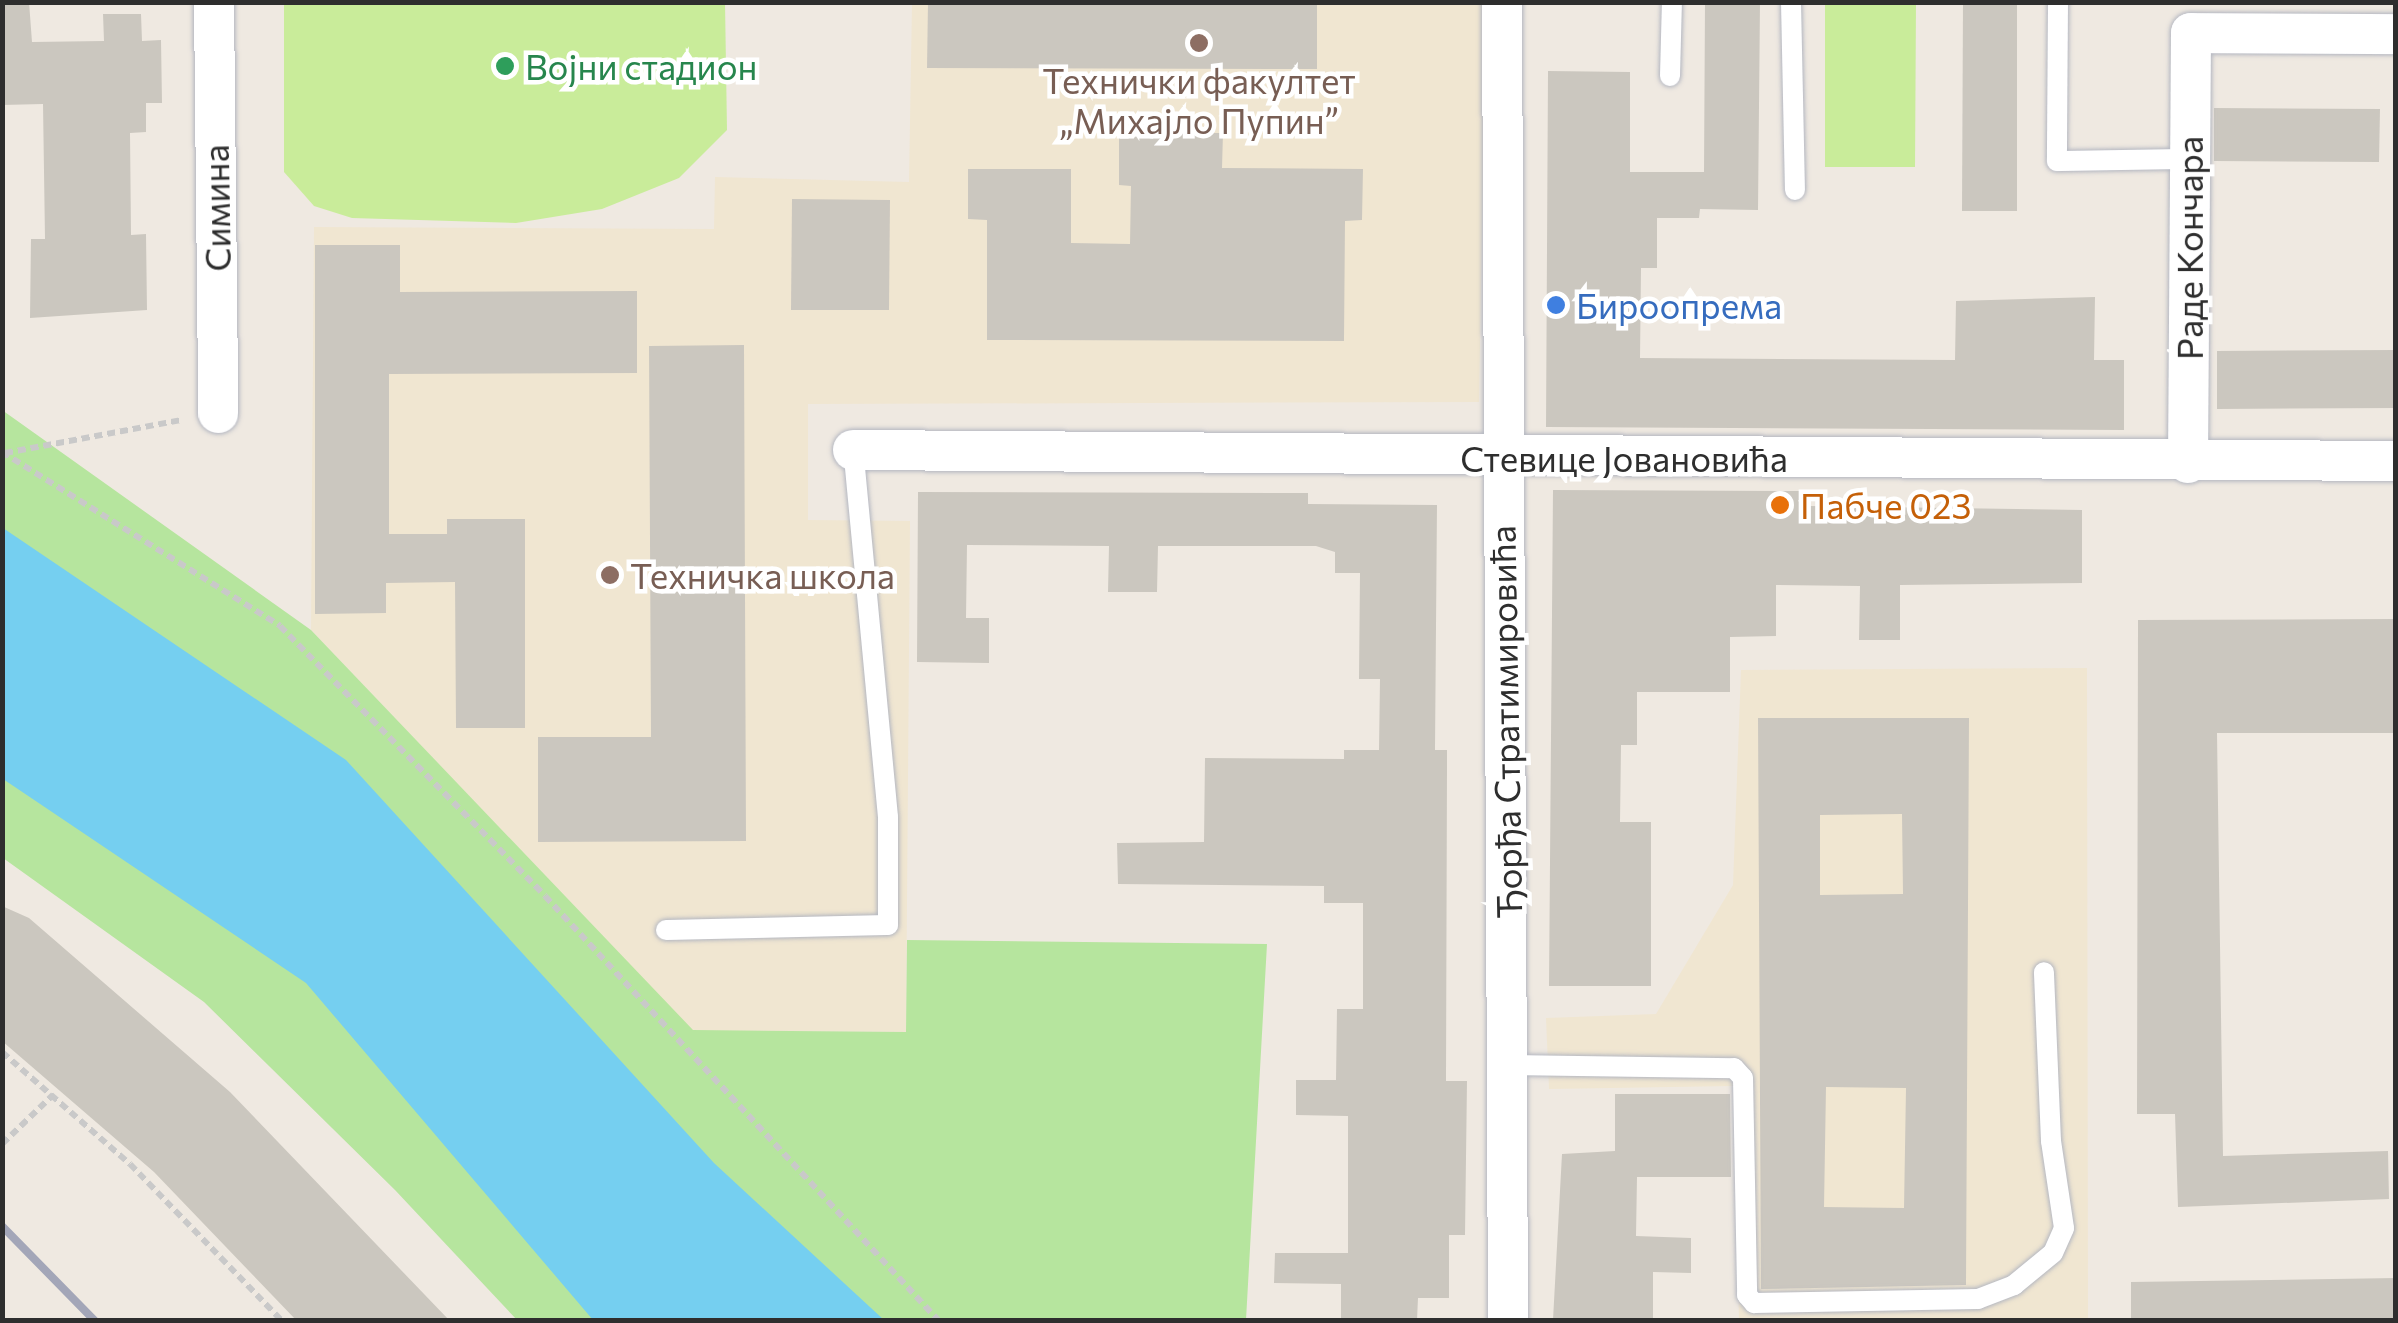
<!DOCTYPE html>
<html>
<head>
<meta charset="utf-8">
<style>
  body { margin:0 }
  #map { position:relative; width:2398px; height:1323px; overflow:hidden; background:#efe9e1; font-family:Commissioner,sans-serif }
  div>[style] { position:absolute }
  .education>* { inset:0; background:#f0e6d1 }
  .green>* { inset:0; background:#b6e59e }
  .pitch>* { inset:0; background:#c9ec9a }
  .water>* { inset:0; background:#75cff0 }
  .building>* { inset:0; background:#cbc7bf }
  .path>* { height:6px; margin-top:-3px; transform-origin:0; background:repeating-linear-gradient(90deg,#c9c9c9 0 8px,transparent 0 13px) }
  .roads { filter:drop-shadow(0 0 2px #b4b7c1) drop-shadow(0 0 2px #b4b7c1) }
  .service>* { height:20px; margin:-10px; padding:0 10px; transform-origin:10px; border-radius:10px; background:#fff }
  .minor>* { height:40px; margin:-20px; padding:0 20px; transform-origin:20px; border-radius:20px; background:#fff }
  .rail>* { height:8px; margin:-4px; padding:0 4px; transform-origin:4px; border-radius:4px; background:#a3a6b8 }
  .dots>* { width:28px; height:28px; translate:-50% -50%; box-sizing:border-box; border:5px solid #fff; border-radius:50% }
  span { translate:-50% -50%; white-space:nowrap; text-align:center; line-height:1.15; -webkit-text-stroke:9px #fff; paint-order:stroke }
  .leisure-label { font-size:35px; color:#27864d }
  .left { translate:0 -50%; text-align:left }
  .education-label { font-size:35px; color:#785e54 }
  .street-label { font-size:35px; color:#2e2e2e }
  .shop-label { font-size:35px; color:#366cbe }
  .food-label { font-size:35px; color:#c56008 }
  .frame { position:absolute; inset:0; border:5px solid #2e2e2e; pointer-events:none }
</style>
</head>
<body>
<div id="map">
  <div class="education">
    <div style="clip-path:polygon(912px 3px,1486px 3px,1479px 402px,808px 404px,808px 520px,910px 521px,906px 1032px,693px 1031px,311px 630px,314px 227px,714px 229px,715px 177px,909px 182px)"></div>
    <div style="clip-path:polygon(2087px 668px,2088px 1320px,1739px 1320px,1733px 1086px,1549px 1089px,1546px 1018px,1656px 1014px,1733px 885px,1741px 670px)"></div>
  </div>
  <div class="green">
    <div style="clip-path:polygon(2px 410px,311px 630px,693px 1030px,906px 1032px,907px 940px,1267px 944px,1246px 1320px,517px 1320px,395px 1190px,204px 1002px,3px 858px)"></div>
  </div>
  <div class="pitch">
    <div style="clip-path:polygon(284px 3px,725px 3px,727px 130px,679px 178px,602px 209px,516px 223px,352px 218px,314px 206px,284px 172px)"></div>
    <div style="clip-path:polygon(1825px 3px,1916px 3px,1915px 167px,1825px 167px)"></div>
  </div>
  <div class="water">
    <div style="clip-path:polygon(3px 528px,346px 760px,714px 1163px,884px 1320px,593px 1320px,306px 983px,3px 779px)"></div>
  </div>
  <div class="building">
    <div style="clip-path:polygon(2px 2px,29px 2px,32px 42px,104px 41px,103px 14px,141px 14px,142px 41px,161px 40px,162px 103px,146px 103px,146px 132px,130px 133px,131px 235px,146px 234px,147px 310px,30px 318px,31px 239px,45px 239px,43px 104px,2px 105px)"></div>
    <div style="clip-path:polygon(928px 2px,1317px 2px,1317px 69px,927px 68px)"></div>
    <div style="clip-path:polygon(1705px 2px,1760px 2px,1758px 210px,1700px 209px,1699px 218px,1657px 218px,1657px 268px,1641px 268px,1640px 358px,1955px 360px,1956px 301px,2095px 297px,2094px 360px,2124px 360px,2124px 430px,1546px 427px,1548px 71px,1630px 72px,1630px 172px,1704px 172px)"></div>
    <div style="clip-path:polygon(1963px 2px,2017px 2px,2017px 211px,1962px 211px)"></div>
    <div style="clip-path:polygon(2214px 108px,2380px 109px,2379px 162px,2214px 161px)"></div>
    <div style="clip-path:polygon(1119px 133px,1223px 133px,1222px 168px,1363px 169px,1362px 220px,1345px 221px,1344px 341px,987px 340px,987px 220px,968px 219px,968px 169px,1071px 169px,1071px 243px,1130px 244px,1131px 186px,1119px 185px)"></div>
    <div style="clip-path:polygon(792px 199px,890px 200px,889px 310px,791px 310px)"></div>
    <div style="clip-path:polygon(315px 245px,400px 245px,400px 292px,637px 291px,637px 373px,389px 374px,389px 534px,447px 534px,447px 519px,525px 519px,525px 728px,456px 728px,455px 582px,386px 583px,386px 613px,315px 614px)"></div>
    <div style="clip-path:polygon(744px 345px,746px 841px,538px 842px,538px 737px,651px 737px,649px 346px)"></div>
    <div style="clip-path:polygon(2396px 350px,2396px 408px,2217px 409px,2217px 351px)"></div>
    <div style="clip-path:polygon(1553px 490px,1810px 491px,1810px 506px,2082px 510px,2082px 583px,1900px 585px,1900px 640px,1859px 640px,1860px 586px,1776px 585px,1776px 636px,1730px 637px,1730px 692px,1637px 692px,1637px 745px,1621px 745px,1620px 822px,1651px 822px,1651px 986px,1549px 986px)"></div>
    <div style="clip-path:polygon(918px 492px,1308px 493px,1308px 504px,1437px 505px,1435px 750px,1447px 750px,1447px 768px,1446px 1081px,1467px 1081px,1465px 1235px,1449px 1235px,1449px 1298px,1418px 1298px,1417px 1320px,1341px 1320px,1341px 1284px,1274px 1283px,1275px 1253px,1348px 1253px,1348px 1116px,1296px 1115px,1296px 1080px,1336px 1080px,1337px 1009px,1363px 1009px,1363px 903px,1324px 903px,1324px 886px,1118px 884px,1117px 843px,1204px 842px,1205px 758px,1344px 759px,1344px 750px,1379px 750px,1380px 679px,1359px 679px,1360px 573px,1335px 573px,1335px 552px,1316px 546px,1158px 546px,1157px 592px,1108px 592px,1109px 546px,967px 545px,966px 618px,989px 618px,989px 663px,917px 662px)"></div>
    <div style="clip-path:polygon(2396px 619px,2396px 733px,2217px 733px,2223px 1156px,2388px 1151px,2389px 1199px,2178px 1207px,2175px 1114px,2137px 1114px,2138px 620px)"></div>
    <div style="clip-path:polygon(evenodd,1758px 718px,1969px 718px,1966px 1285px,1761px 1289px,1758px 718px,1902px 814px,1903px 894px,1820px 895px,1820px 815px,1902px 814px,1758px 718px,1826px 1087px,1906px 1088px,1904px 1208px,1824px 1207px,1826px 1087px)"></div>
    <div style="clip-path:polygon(2px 906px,29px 918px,230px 1092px,449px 1320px,296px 1320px,154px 1172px,2px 1041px)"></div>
    <div style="clip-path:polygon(1615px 1094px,1730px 1094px,1731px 1177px,1637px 1177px,1636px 1236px,1691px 1238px,1691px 1273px,1653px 1272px,1653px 1320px,1553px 1320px,1562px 1154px,1615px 1151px)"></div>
    <div style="clip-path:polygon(2396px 1278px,2396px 1320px,2131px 1320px,2131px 1282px)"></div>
  </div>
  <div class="path">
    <div style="left:2px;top:452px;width:328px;rotate:32deg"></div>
    <div style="left:280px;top:626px;width:378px;rotate:45.5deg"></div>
    <div style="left:545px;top:896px;width:578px;rotate:47.17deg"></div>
    <div style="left:5px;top:453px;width:180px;rotate:-10.6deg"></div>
    <div style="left:2px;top:1052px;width:170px;rotate:41.2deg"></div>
    <div style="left:130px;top:1164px;width:217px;rotate:45.9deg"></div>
    <div style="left:2px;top:1144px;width:71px;rotate:-43.9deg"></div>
  </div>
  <div class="roads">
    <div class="service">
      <div style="left:1791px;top:2px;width:188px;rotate:88.8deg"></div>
      <div style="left:2058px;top:2px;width:159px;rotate:90.4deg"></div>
      <div style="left:2057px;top:161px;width:130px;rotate:-0.9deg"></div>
      <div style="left:1670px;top:76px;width:74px;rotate:-88.5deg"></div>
      <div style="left:666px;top:930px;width:222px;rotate:-1.3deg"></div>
      <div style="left:888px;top:925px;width:108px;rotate:-90deg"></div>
      <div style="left:888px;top:817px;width:369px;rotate:-95.4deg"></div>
      <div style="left:1509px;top:1065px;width:225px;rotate:0.8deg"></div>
      <div style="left:1734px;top:1068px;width:13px;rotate:48deg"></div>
      <div style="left:1743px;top:1078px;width:217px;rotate:88.9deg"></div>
      <div style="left:1747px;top:1295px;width:11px;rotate:49deg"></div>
      <div style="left:1754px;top:1303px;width:224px;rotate:-1deg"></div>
      <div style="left:1978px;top:1299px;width:39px;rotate:-21deg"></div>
      <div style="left:2014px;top:1285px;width:50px;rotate:-39.4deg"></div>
      <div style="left:2053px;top:1253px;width:27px;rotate:-66deg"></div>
      <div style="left:2064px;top:1228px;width:88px;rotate:-98.5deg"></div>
      <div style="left:2051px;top:1141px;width:169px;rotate:-92.4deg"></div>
    </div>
    <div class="minor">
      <div style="left:214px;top:2px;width:411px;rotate:89.4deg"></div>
      <div style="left:1502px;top:2px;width:1318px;rotate:89.74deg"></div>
      <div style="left:853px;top:450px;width:1543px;rotate:0.41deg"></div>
      <div style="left:2188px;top:463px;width:430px;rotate:-89.6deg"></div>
      <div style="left:2191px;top:33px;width:205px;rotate:0.3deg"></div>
    </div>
  </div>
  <div class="rail">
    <div style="left:2px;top:1226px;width:132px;rotate:45.6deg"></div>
  </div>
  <div class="dots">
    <div style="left:1199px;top:43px;background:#8d6e63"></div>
    <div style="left:505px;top:66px;background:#2e9e5b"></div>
    <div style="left:1556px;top:305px;background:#3f7fe0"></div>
    <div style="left:1780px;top:505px;background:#e8710a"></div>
    <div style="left:610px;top:575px;background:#8d6e63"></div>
  </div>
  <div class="leisure-label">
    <span class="left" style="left:525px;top:66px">Војни стадион</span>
  </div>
  <div class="education-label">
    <span style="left:1199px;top:100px">Технички факултет<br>„Михајло Пупин”</span>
    <span class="left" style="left:630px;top:575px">Техничка школа</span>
  </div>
  <div class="street-label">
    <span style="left:216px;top:208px;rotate:-91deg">Симина</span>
    <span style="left:2189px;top:248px;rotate:-90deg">Раде Кончара</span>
    <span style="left:1624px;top:458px">Стевице Јовановића</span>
    <span style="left:1505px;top:722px;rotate:-91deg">Ђорђа Стратимировића</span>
  </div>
  <div class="shop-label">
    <span class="left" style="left:1576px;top:305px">Бироопрема</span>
  </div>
  <div class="food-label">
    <span class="left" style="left:1800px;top:505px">Пабче 023</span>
  </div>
  <div class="frame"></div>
</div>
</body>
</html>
